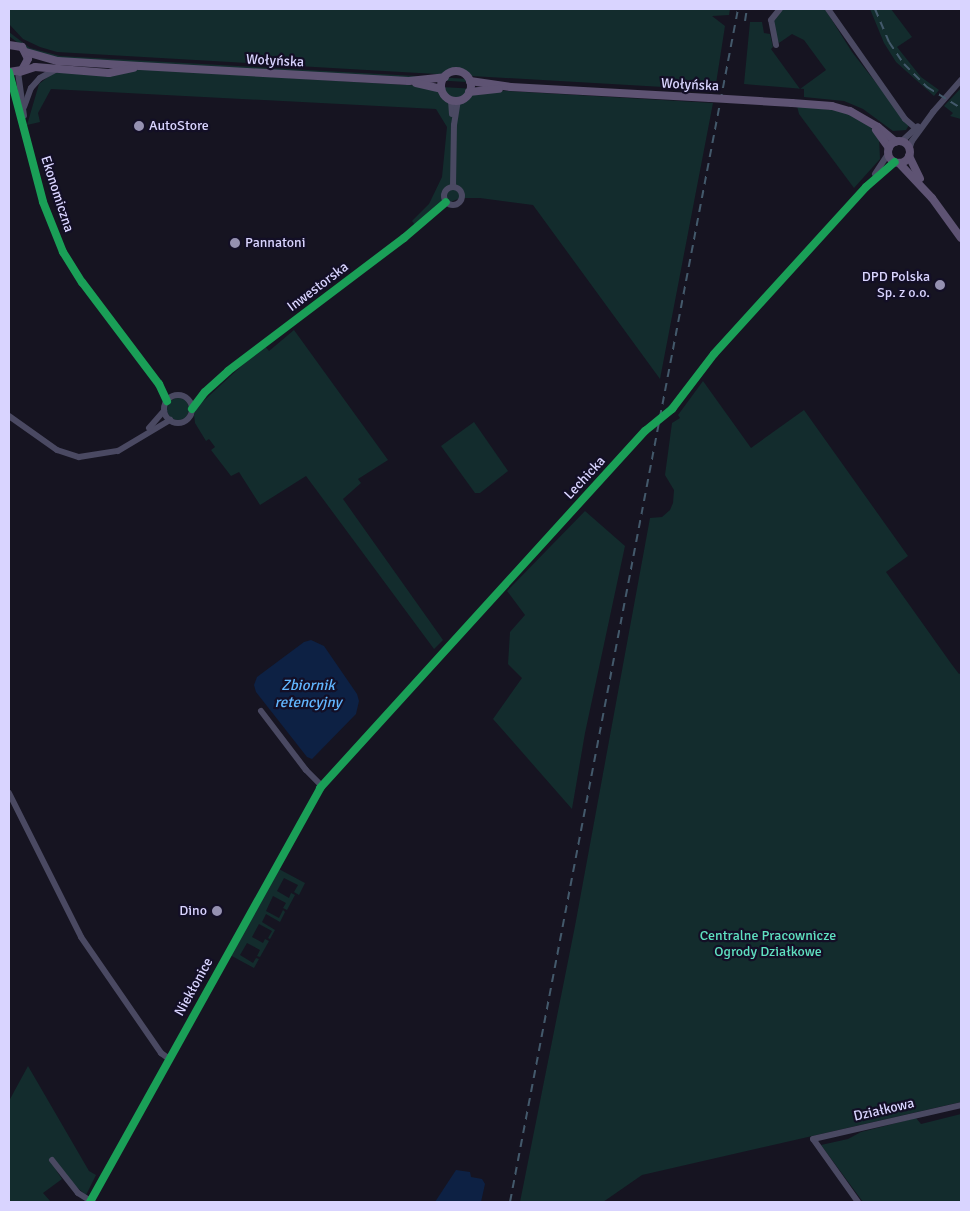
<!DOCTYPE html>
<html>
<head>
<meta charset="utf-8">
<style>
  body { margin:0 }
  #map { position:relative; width:970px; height:1211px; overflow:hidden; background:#161421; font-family:Signika,sans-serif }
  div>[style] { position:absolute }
  .green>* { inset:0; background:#132c2d }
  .round { border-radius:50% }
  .water>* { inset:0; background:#0d2144 }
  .minor>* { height:6px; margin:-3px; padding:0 3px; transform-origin:3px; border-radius:3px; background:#4a4962 }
  .minor>.ring { margin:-3px; padding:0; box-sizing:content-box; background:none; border:6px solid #4a4962; border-radius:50% }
  .major>* { height:8px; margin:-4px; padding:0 4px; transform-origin:4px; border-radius:4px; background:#5e5373 }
  .major>.ring { margin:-4px; padding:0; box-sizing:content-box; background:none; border:8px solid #5e5373; border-radius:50% }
  .rail>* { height:2px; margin-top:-1px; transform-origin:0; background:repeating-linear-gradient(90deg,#43596b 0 8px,transparent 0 14px) }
  .major-bridge>* { height:8px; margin:-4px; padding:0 4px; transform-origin:4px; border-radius:4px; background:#5e5373 }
  .cycleway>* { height:8px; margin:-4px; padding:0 4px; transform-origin:4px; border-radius:4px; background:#1a9f57 }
  .dots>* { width:14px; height:14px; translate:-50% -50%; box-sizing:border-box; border:2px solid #130f26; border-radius:50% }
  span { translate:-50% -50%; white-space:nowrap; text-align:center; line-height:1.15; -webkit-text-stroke:4.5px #130f26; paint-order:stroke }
  .street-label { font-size:14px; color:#d9d4ff }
  .poi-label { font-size:14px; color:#d9d4ff }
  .left { translate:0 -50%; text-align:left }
  .right { translate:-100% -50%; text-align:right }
  .park-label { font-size:14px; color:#5fe0c0 }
  .water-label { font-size:15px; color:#62b6ff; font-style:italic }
  .frame { position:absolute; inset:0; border:10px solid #d9d4ff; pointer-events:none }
</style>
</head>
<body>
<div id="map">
  <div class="green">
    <div style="clip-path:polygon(9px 9px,730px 9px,729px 15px,712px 16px,725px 26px,715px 90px,57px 52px,40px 47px,23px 39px,9px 24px)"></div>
    <div style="clip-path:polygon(783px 9px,825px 9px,852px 52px,909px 125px,906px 130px,893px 131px,863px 109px,844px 101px,804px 97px,804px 89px,744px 84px,750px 22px,762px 22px,764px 33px,770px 34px,773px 47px,771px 49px,800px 89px,826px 70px,804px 40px,792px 34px,779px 43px,776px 37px,774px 22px,775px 16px)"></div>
    <div style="clip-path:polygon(870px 9px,891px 9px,912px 37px,897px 47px,921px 77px,939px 90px,934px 96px,896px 62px,884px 43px)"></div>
    <div style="clip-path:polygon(9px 32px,30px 48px,60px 56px,470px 79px,467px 82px,63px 59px,44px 56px,22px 46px,9px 36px)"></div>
    <div style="clip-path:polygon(137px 69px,713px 103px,660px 379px,533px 205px,480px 198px,460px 198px,435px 209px,415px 225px,412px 221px,429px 204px,442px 177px,447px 127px,436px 109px,51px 89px,38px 113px,40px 122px,27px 125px,39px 84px,53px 73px)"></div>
    <div style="clip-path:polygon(961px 88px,961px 119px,950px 116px,953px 113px,944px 106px)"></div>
    <div style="clip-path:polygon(797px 106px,841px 111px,867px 123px,879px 137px,880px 159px,854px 188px,799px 114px)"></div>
    <div style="clip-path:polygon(294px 330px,388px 460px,358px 479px,361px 483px,343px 499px,443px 640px,434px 649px,306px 476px,260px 505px,239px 472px,231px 476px,211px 450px,215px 447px,209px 439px,206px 441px,195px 423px,194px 415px,197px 407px,264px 345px,269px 351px)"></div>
    <div style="clip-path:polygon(703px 381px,751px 448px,804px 410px,908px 556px,886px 572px,950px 662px,959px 674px,961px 673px,961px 1102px,642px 1175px,603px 1202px,520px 1202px,575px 926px,650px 518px,662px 517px,670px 510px,673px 503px,674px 490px,665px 475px,672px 423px,680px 418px,678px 415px)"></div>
    <div class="round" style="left:167px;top:398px;width:22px;height:22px"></div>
    <div style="clip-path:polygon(474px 422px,508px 471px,480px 493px,475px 493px,441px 446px)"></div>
    <div style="clip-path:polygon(585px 511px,625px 546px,585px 733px,572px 809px,493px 719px,522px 678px,508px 664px,510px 632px,525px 615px,507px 591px)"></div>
    <div style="clip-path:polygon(277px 868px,305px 883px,299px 895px,294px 892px,298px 885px,284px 878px,277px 891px,289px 898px,291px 893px,295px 895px,287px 910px,283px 908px,286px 903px,273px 896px,266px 911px,279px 918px,283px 910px,285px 912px,280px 922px,266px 914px,262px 922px,275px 930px,270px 939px,268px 938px,272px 931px,259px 924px,252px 937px,263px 943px,265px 939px,269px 941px,260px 957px,257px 956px,260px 950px,247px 943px,240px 955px,253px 963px,256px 958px,259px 959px,254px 968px,230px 955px)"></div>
    <div style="clip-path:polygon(28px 1066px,89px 1171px,96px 1175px,86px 1195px,56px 1170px,62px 1179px,43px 1193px,51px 1202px,9px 1202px,9px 1101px)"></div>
    <div style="clip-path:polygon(961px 1114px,961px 1202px,863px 1202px,821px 1145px,848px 1139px,861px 1132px,916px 1118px,921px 1124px)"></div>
  </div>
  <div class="water">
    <div style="clip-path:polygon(311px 640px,324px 646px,357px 694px,359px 701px,356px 714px,312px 759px,307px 757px,256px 692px,254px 685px,257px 677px,304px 642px)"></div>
    <div style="clip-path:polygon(456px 1170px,470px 1172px,471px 1177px,482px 1179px,485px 1184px,481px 1202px,435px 1202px)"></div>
  </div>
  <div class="minor">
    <div style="left:828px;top:9px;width:134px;rotate:55deg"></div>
    <div style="left:905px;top:119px;width:18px;rotate:41deg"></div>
    <div style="left:776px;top:45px;width:25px;rotate:-101deg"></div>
    <div style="left:771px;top:20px;width:14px;rotate:-51deg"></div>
    <div style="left:9px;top:72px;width:134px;rotate:75.3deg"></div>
    <div style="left:43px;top:202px;width:54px;rotate:68.2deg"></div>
    <div style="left:63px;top:252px;width:36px;rotate:58deg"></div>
    <div style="left:82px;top:282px;width:128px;rotate:53deg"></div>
    <div style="left:159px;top:384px;width:19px;rotate:65deg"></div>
    <div style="left:18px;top:72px;width:44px;rotate:82.2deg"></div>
    <div style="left:451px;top:100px;width:14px;rotate:86deg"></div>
    <div style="left:24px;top:107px;width:20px;rotate:-70deg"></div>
    <div style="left:31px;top:88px;width:13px;rotate:-48deg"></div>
    <div style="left:40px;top:78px;width:17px;rotate:-28deg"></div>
    <div style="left:901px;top:142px;width:23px;rotate:-43deg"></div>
    <div style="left:909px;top:150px;width:9px;rotate:-72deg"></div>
    <div style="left:912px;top:141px;width:36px;rotate:-54deg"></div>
    <div style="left:933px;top:112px;width:43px;rotate:-48.8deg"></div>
    <div style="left:875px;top:174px;width:24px;rotate:-57deg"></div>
    <div style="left:453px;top:187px;width:62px;rotate:-89.1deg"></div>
    <div style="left:454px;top:125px;width:24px;rotate:-81deg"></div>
    <div class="ring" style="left:444px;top:187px;width:12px;height:12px"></div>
    <div class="ring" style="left:164px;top:395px;width:22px;height:22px"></div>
    <div style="left:192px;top:409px;width:21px;rotate:-53deg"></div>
    <div style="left:205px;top:392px;width:31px;rotate:-42deg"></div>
    <div style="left:228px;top:371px;width:221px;rotate:-37.1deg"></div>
    <div style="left:404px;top:238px;width:55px;rotate:-40.6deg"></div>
    <div style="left:9px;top:416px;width:59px;rotate:35.3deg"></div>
    <div style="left:57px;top:450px;width:23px;rotate:18deg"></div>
    <div style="left:79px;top:457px;width:39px;rotate:-9deg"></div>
    <div style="left:118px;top:451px;width:61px;rotate:-30.8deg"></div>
    <div style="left:149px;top:428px;width:23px;rotate:-49deg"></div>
    <div style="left:261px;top:711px;width:74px;rotate:52.7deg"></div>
    <div style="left:306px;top:770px;width:23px;rotate:45deg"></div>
    <div style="left:9px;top:793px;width:161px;rotate:63.4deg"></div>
    <div style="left:81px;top:937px;width:141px;rotate:55.4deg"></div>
    <div style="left:161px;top:1053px;width:9px;rotate:36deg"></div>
    <div style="left:52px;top:1160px;width:42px;rotate:51.8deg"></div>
    <div style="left:78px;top:1193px;width:15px;rotate:32deg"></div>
    <div style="left:90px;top:1202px;width:474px;rotate:-60.9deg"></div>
    <div style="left:320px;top:788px;width:483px;rotate:-47.7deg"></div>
    <div style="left:645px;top:431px;width:35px;rotate:-39deg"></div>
    <div style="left:672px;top:409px;width:69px;rotate:-52.6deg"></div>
    <div style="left:714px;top:354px;width:226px;rotate:-47.7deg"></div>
    <div style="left:866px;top:187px;width:38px;rotate:-41deg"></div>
    <div style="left:858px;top:1202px;width:77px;rotate:-125.5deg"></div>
    <div style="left:813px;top:1139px;width:152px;rotate:-12.9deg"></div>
  </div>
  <div class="major">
    <div style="left:9px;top:45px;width:13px;rotate:9deg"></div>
    <div style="left:22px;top:47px;width:13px;rotate:63deg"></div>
    <div style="left:28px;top:59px;width:13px;rotate:119deg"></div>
    <div style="left:22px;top:70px;width:13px;rotate:171deg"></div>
    <div style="left:26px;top:52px;width:33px;rotate:16deg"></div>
    <div style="left:58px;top:61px;width:82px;rotate:3.5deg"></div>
    <div style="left:140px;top:66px;width:269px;rotate:3.2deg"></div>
    <div style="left:409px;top:81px;width:36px;rotate:-6deg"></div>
    <div class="ring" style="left:441px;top:71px;width:22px;height:22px"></div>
    <div style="left:20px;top:72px;width:16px;rotate:-18deg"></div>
    <div style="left:35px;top:67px;width:74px;rotate:4.6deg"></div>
    <div style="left:109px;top:73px;width:25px;rotate:-12deg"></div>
    <div style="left:470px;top:81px;width:41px;rotate:8.3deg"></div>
    <div style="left:511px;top:87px;width:199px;rotate:3.2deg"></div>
    <div style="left:416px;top:83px;width:26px;rotate:13deg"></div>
    <div style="left:469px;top:92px;width:30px;rotate:-6deg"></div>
    <div style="left:792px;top:103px;width:40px;rotate:4.3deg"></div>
    <div style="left:832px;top:106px;width:19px;rotate:16deg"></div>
    <div style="left:850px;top:111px;width:32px;rotate:30deg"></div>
    <div style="left:878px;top:127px;width:23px;rotate:40deg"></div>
    <div style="left:876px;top:130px;width:22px;rotate:54deg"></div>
    <div class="ring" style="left:888px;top:141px;width:14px;height:14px"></div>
    <div style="left:909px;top:156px;width:25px;rotate:64deg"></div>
    <div style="left:899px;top:163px;width:48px;rotate:46.7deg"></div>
    <div style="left:932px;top:198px;width:49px;rotate:54.1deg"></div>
  </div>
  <div class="rail">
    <div style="left:875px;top:9px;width:36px;rotate:67deg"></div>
    <div style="left:889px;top:42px;width:27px;rotate:56deg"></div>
    <div style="left:904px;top:64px;width:33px;rotate:45deg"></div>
    <div style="left:927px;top:87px;width:40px;rotate:32deg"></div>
    <div style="left:745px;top:21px;width:12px;rotate:-81deg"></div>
    <div style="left:510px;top:1202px;width:1215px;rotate:-79.18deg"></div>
  </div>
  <div class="major-bridge">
    <div style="left:710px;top:98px;width:82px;rotate:3.5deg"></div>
  </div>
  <div class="cycleway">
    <div style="left:9px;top:72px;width:134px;rotate:75.3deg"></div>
    <div style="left:43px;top:202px;width:54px;rotate:68.2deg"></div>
    <div style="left:63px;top:252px;width:36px;rotate:58deg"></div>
    <div style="left:82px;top:282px;width:128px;rotate:53deg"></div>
    <div style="left:159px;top:384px;width:19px;rotate:65deg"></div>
    <div style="left:192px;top:409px;width:21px;rotate:-53deg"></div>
    <div style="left:205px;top:392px;width:31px;rotate:-42deg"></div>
    <div style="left:228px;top:371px;width:221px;rotate:-37.1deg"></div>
    <div style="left:404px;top:238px;width:55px;rotate:-40.6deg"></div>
    <div style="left:90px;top:1202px;width:474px;rotate:-60.9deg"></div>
    <div style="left:320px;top:788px;width:483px;rotate:-47.7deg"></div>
    <div style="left:645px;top:431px;width:35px;rotate:-39deg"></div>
    <div style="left:672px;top:409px;width:69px;rotate:-52.6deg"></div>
    <div style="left:714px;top:354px;width:226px;rotate:-47.7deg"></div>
    <div style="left:866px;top:187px;width:38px;rotate:-41deg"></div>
  </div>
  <div class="dots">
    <div style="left:139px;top:126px;background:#9591b1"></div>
    <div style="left:235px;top:243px;background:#9591b1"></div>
    <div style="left:940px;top:285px;background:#9591b1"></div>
    <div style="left:217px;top:911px;background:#9591b1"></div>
  </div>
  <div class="street-label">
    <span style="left:275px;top:61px;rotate:3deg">Wołyńska</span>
    <span style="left:690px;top:85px;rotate:3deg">Wołyńska</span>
    <span style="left:57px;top:194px;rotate:72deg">Ekonomiczna</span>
    <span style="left:318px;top:287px;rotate:-37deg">Inwestorska</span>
    <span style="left:585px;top:478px;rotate:-47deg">Lechicka</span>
    <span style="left:194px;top:987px;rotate:-61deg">Niekłonice</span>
    <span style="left:884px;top:1110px;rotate:-13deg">Działkowa</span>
  </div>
  <div class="poi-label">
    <span class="left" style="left:149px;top:126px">AutoStore</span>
    <span class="left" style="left:245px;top:243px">Pannatoni</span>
    <span class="right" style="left:930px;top:285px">DPD Polska<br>Sp. z o.o.</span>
    <span class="right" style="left:207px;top:911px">Dino</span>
  </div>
  <div class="park-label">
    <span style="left:768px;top:944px">Centralne Pracownicze<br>Ogrody Działkowe</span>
  </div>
  <div class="water-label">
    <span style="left:308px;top:694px">Zbiornik<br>retencyjny</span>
  </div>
  <div class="frame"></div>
</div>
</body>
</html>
